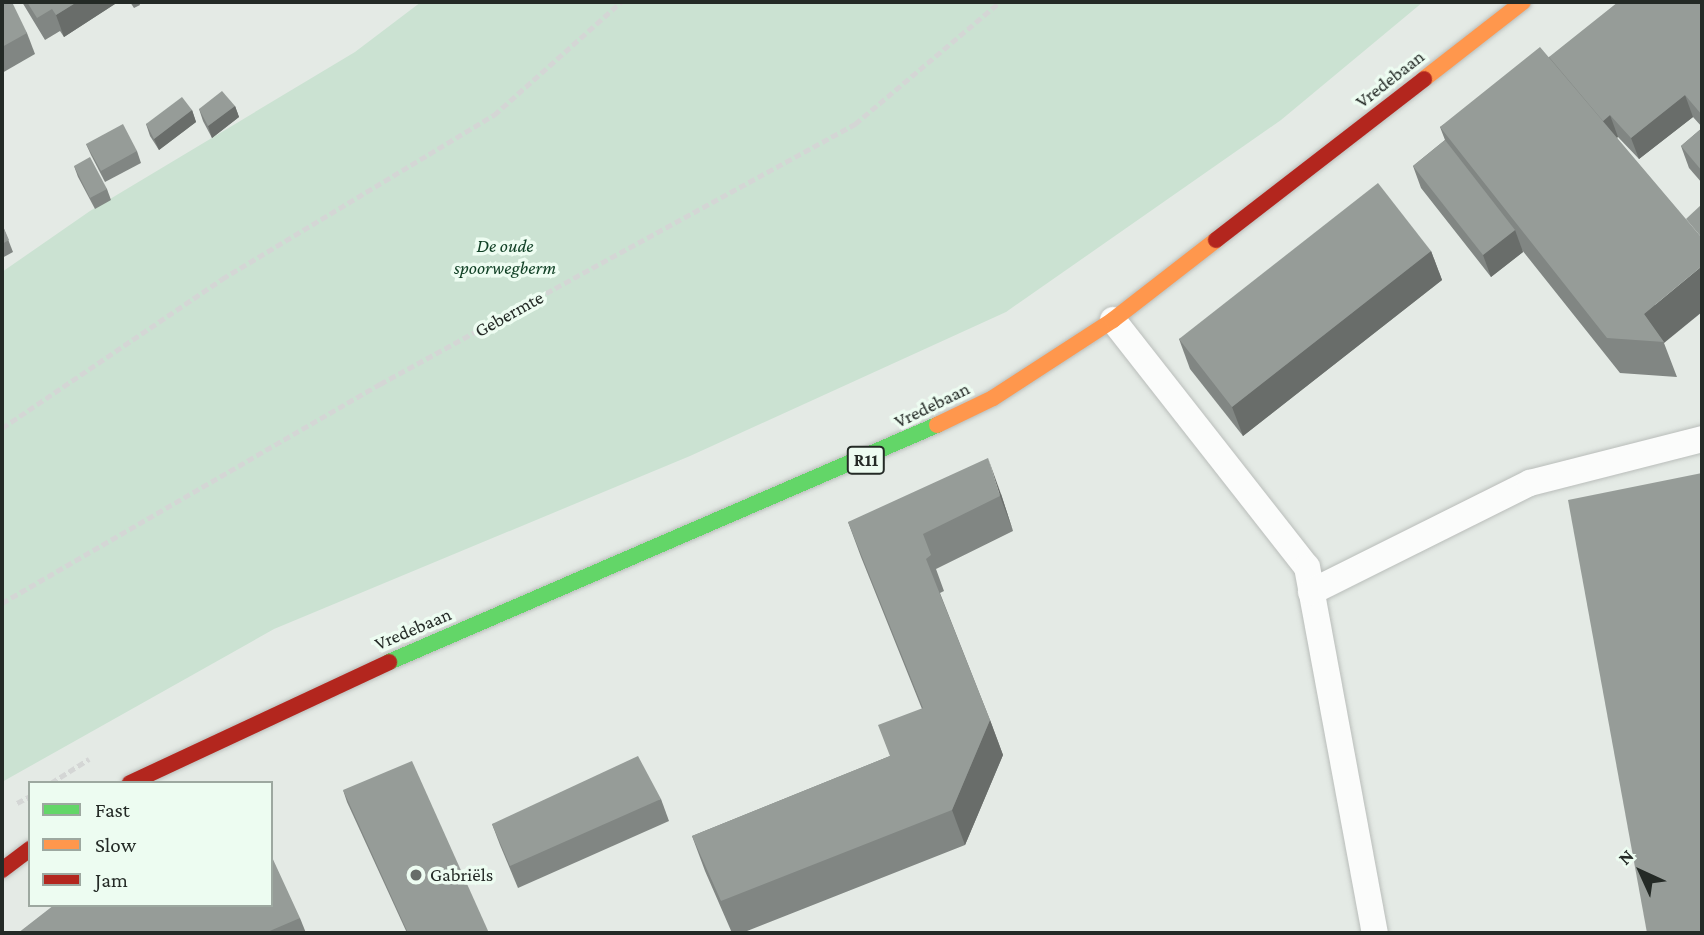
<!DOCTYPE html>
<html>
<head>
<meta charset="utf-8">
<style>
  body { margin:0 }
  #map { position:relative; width:1704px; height:935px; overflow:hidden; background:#e4eae5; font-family:"Crimson Pro",serif }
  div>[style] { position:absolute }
  .green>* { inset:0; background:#cbe2d2 }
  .path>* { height:4.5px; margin-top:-2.25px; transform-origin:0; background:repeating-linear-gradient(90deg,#d4d6d5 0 7px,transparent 0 10.5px) }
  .roads { filter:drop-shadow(0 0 2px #b9bdba) drop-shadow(0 0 2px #b9bdba) }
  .lane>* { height:26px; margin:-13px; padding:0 13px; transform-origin:13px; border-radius:13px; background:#fbfcfb }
  .fast>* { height:16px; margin:-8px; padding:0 8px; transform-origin:8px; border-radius:8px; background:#63d668 }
  .slow>* { height:16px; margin:-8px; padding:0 8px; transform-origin:8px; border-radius:8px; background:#ff974d }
  .jam>* { height:16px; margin:-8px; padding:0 8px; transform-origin:8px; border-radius:8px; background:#b3261e }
  .wall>* { inset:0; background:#818683 }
  .shaded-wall>* { inset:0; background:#696d6a }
  .building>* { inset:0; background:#969c98 }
  .dots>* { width:19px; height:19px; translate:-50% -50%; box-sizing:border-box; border:4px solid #edfcf1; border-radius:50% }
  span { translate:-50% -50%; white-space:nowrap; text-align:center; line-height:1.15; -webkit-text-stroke:7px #edfcf1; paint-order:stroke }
  .shield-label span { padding:2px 5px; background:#edfcf1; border:2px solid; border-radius:5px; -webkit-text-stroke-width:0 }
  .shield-label { font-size:18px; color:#242a26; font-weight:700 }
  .street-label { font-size:19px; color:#242a26 }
  .park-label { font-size:19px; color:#104025; font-style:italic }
  .poi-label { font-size:19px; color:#242a26 }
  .left { translate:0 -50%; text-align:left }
  .frame { position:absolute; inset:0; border:4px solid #242a26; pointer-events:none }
  .legend { position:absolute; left:28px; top:781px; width:245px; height:126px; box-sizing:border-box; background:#edfcf1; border:2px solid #9da8a0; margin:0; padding:9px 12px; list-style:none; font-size:21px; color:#242a26 }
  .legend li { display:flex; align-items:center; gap:14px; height:35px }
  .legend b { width:35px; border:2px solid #9da8a0 }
  .north { position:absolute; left:1606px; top:837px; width:70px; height:70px; -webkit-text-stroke:5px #edfcf1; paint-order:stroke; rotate:315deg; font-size:19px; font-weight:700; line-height:28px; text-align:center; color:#242a26 }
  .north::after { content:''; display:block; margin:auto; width:24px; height:32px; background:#242a26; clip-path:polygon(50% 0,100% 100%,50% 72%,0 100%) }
</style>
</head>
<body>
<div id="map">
  <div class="green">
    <div style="clip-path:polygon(421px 2px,1423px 2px,1281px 120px,1006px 312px,690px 456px,274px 629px,2px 782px,2px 272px,90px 211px,355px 52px)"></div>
  </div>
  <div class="path">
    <div style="left:2px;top:428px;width:266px;rotate:-34.1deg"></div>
    <div style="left:222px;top:279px;width:318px;rotate:-31.1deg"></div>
    <div style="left:494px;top:115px;width:170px;rotate:-41.7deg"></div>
    <div style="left:2px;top:603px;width:437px;rotate:-30.1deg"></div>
    <div style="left:380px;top:384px;width:542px;rotate:-28.69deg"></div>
    <div style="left:855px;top:124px;width:189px;rotate:-40.1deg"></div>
    <div style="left:51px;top:783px;width:45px;rotate:-32.3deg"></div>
    <div style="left:17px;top:803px;width:15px;rotate:-28deg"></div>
  </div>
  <div class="roads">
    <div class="lane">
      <div style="left:1113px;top:320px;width:314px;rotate:51.9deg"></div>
      <div style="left:1307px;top:567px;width:372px;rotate:79.5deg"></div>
      <div style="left:1311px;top:592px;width:245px;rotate:-26.5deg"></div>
      <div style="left:1530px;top:483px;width:178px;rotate:-14.3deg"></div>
    </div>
    <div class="fast">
      <div style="left:389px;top:662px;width:597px;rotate:-23.39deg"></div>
    </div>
    <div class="slow">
      <div style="left:1424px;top:79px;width:125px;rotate:-37.9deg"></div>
      <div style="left:937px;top:425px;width:62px;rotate:-25.7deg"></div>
      <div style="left:993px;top:398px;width:143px;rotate:-33deg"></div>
      <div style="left:1113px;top:320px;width:130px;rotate:-37.8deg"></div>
    </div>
    <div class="jam">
      <div style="left:1216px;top:240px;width:263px;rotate:-37.7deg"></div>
      <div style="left:130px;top:783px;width:286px;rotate:-25deg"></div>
      <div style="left:2px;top:870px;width:35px;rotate:-37deg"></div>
    </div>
  </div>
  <div class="wall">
    <div style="clip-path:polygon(2px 2px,27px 33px,35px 54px,2px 73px)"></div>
    <div style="clip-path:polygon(22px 2px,118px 2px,64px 37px,60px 31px,45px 40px)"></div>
    <div style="clip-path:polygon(130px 2px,139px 2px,140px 5px,134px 8px)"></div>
    <div style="clip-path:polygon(1702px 2px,1702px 127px,1693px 117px,1639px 159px,1618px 137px,1617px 137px,1664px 343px,1677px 377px,1620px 373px,1522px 250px,1523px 252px,1491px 277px,1421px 188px,1413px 166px,1445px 140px,1440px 127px,1549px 57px)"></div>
    <div style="clip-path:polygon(235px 106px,239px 117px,212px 138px,203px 121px,199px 109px)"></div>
    <div style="clip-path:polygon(192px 110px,196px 122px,159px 150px,150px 136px,146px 124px)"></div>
    <div style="clip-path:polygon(1702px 128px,1702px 183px,1689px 168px,1681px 146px)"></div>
    <div style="clip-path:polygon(86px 144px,137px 151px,141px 163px,105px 182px,91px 155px)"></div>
    <div style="clip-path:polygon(74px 166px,107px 189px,111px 200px,95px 209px,78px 177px)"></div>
    <div style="clip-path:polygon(2px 224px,13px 252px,2px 258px)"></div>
    <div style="clip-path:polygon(1431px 251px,1442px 280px,1243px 436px,1190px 369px,1179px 339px)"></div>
    <div style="clip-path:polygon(1001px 494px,1013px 531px,936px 569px,944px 591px,940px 593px,990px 720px,1003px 755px,965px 845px,742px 933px,732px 933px,705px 871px,692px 836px,890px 756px,922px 709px,861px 557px,848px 522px)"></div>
    <div style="clip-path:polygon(343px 790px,489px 933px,407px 933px,347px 802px)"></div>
    <div style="clip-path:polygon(661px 799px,669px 821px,518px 888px,500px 845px,492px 824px)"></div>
    <div style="clip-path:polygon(300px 918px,306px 933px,18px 933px)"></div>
  </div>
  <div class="shaded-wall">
    <div style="clip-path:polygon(77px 2px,118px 2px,64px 37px,56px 15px)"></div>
    <div style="clip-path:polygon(1685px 95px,1693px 117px,1639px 159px,1631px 138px)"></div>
    <div style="clip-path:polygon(235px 106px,239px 117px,212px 138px,208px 126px)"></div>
    <div style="clip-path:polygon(192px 110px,196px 122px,159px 150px,154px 139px)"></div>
    <div style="clip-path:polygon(1610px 115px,1618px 137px,1607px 147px,1599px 125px)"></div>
    <div style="clip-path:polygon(1515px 230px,1523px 252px,1491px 277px,1483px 255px)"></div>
    <div style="clip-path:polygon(1431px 251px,1442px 280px,1243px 436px,1232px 407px)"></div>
    <div style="clip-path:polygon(1702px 266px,1702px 312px,1664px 343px,1644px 314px)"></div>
    <div style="clip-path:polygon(988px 458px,1001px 494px,1013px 531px,1000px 496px)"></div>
    <div style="clip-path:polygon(990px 720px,1003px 755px,965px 845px,952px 810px)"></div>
  </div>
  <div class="building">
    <div style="clip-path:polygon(2px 2px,12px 2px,27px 33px,2px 47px)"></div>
    <div style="clip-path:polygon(27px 2px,77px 2px,56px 15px,52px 9px,37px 18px)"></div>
    <div style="clip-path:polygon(1618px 2px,1702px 2px,1702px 115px,1685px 95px,1631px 138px,1610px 115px,1603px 121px,1549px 57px)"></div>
    <div style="clip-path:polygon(1540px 47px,1702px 238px,1702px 266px,1644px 314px,1664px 342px,1607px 338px,1440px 127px)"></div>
    <div style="clip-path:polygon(222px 91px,235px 106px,208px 126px,199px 109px)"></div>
    <div style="clip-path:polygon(182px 97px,192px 110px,154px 139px,146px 124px)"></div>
    <div style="clip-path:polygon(123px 124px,137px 151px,101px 171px,86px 144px)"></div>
    <div style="clip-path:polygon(1702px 128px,1702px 171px,1681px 146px)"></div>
    <div style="clip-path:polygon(1445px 140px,1515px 230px,1483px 255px,1413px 166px)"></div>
    <div style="clip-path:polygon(90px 157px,107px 189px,90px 198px,74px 166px)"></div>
    <div style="clip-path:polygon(1378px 183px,1431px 251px,1232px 407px,1179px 339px)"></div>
    <div style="clip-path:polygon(1702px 204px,1702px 238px,1686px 219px)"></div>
    <div style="clip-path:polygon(2px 224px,9px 240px,2px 244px)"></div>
    <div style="clip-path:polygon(988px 458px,1000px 496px,923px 534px,931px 555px,926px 559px,990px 720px,952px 810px,721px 901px,692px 836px,890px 756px,878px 725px,923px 708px,848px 522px)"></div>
    <div style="clip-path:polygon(1702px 473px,1702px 933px,1647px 933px,1568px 500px)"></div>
    <div style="clip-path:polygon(638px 756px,661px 799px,510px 866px,492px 824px)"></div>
    <div style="clip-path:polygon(412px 761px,489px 933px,408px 933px,343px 790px)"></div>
    <div style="clip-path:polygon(271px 855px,300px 918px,265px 933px,18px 933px,54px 905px,271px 905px)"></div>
  </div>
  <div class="dots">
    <div style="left:416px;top:875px;background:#676d69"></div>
  </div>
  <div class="shield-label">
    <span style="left:866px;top:460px">R11</span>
  </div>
  <div class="street-label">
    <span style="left:1390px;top:79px;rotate:-38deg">Vredebaan</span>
    <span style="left:509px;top:314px;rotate:-29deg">Gebermte</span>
    <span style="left:932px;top:405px;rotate:-26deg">Vredebaan</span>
    <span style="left:413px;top:629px;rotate:-23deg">Vredebaan</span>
  </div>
  <div class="park-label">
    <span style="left:505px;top:257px">De oude<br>spoorwegberm</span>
  </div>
  <div class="poi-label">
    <span class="left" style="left:430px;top:875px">Gabriëls</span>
  </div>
  <div class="frame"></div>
  <ul class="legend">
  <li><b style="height:9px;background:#63d668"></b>Fast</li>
  <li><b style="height:9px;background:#ff974d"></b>Slow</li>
  <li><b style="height:9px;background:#b3261e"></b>Jam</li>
  </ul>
  <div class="north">N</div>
</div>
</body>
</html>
